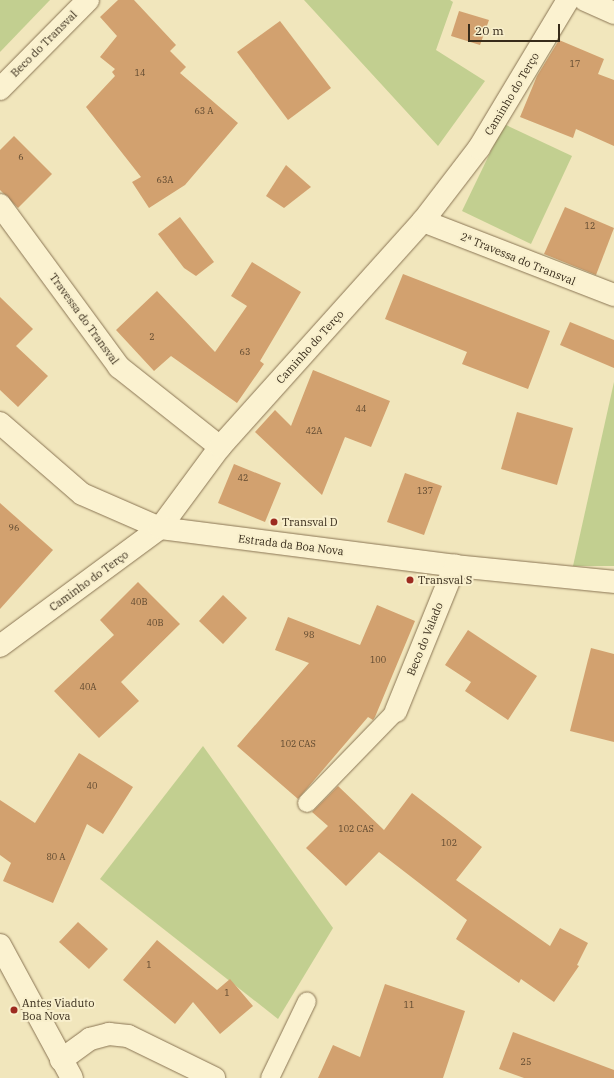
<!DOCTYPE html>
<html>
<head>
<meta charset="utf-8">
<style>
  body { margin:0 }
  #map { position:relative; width:614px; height:1078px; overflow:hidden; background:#f1e6bc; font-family:"IBM Plex Serif",serif }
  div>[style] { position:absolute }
  .green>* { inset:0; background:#c2cf90 }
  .building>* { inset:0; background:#d2a16f }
  .roads { filter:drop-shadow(0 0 1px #8a7554) drop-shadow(0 0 1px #8a7554) }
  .service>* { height:18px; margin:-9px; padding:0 9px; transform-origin:9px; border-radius:9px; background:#fbf2d0 }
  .minor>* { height:22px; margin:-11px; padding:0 11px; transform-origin:11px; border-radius:11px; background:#fbf2d0 }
  .secondary>* { height:22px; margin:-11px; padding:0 11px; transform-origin:11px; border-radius:11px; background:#fbf2d0 }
  .dots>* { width:11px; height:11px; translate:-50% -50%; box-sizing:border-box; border:2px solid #f8efcc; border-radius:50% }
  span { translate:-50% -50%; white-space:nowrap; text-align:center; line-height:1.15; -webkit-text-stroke:4px #f8efcc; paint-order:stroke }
  .number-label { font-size:9px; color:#5e482f }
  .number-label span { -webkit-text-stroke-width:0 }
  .street-label { font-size:11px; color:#372b1a }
  .poi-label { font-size:11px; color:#372b1a }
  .left { translate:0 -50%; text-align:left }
  .scale { position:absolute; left:468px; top:24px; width:92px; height:18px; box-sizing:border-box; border:2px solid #372b1a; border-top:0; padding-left:5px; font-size:12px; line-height:14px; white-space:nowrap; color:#372b1a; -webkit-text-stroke:3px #f8efcc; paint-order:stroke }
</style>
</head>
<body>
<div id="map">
  <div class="green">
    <div style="clip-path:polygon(0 0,50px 0,0 52px)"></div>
    <div style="clip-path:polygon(304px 0,450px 0,453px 2px,436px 50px,485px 81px,438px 146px)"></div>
    <div style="clip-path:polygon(504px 124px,572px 156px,531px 244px,462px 211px)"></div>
    <div style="clip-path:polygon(614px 382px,614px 566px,573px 566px)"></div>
    <div style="clip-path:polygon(203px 746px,333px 928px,278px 1019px,100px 879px)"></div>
  </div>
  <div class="building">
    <div style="clip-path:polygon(118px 0,134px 0,176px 45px,170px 51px,186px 67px,180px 73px,238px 123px,185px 185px,149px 208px,132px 182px,141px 177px,86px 107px,115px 76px,112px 72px,115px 69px,100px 57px,117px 36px,100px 17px)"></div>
    <div style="clip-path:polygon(459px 11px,489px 20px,480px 45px,451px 36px)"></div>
    <div style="clip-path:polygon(280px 21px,331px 88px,288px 120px,237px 52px)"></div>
    <div style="clip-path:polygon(559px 40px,604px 59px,598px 74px,614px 80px,614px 146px,576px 129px,573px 138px,520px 117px,537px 76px)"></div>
    <div style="clip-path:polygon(14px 136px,52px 174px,18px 208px,0 190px,0 150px)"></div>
    <div style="clip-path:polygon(286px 165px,311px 187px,284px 208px,266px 196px)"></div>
    <div style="clip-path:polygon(565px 207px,614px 228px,596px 275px,544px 254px)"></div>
    <div style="clip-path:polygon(180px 217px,214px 262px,196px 276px,184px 268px,158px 234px)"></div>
    <div style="clip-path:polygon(252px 262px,301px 292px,260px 361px,264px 364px,237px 403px,171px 356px,154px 371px,116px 330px,157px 291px,215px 352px,247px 306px,231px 296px)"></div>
    <div style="clip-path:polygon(403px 274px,550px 331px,528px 389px,462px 364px,467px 352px,385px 319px)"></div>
    <div style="clip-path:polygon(0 297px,33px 329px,16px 346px,48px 376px,18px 407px,0 390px)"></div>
    <div style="clip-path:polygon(570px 322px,614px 340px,614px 368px,560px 345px)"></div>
    <div style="clip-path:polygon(313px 370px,390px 401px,371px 447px,345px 437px,322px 495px,255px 432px,275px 410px,291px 426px)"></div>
    <div style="clip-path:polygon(517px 412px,573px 428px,557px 485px,501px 469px)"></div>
    <div style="clip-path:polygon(234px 464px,281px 483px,265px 522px,218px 503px)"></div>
    <div style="clip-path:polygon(405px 473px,442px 486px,424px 535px,387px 522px)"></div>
    <div style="clip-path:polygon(0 503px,53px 550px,0 609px)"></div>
    <div style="clip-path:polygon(138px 582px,180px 624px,121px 682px,139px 701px,99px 738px,54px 691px,114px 635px,100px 620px)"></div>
    <div style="clip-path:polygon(223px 595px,247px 618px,223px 644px,199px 621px)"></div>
    <div style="clip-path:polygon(377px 605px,415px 621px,375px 717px,373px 720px,368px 717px,298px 799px,237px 746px,309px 663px,275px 650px,288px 617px,360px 645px)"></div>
    <div style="clip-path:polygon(468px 630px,537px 676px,508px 720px,465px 691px,471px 682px,445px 665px)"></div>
    <div style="clip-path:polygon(591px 648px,614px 654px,614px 742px,570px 731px)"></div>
    <div style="clip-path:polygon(79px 753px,133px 787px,103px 834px,87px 824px,53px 903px,3px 881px,11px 863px,0 855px,0 800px,35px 823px)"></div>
    <div style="clip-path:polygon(338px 786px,384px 830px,412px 793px,482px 847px,456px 880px,550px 946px,560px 928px,588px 943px,577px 965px,579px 966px,554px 1002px,521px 979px,519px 983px,456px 939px,467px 920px,379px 852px,346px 886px,306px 848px,328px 826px,312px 812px)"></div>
    <div style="clip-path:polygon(78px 922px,108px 949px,89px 969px,59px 942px)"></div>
    <div style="clip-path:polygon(157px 940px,217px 990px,230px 979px,253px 1006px,220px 1034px,193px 1002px,175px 1024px,123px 980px)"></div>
    <div style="clip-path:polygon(385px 984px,465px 1011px,443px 1078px,318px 1078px,333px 1045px,360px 1057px)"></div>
    <div style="clip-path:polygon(513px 1032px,614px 1070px,614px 1078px,524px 1078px,499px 1069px)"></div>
  </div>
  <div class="roads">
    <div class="service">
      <div style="left:307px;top:803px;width:128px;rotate:-45.9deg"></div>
      <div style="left:270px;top:1078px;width:85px;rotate:-64.3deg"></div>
    </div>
    <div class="minor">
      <div style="left:585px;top:0;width:32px;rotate:24deg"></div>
      <div style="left:0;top:89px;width:125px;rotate:-45.3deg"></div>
      <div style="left:0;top:205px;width:201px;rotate:53.7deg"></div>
      <div style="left:119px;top:367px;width:129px;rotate:38.4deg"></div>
      <div style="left:423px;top:221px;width:205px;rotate:21.2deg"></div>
      <div style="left:0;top:646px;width:199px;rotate:-36.4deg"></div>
      <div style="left:160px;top:528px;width:101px;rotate:-53.5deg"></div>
      <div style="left:220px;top:447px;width:304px;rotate:-48.1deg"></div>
      <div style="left:423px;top:221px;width:92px;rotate:-52.5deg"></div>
      <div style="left:479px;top:148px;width:173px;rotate:-59deg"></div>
      <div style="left:396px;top:711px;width:157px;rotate:-67.9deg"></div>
      <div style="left:61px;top:1060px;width:36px;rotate:-36deg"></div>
      <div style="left:90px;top:1039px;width:20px;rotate:-15deg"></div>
      <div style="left:109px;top:1034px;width:19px;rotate:6deg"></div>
      <div style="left:128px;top:1036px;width:96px;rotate:26deg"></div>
    </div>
    <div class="secondary">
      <div style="left:0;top:423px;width:108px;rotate:40.9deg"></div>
      <div style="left:82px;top:494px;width:85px;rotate:23.6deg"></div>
      <div style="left:160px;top:528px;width:297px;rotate:7.3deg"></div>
      <div style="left:455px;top:566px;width:160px;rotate:5.7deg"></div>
      <div style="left:0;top:945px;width:151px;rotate:61.6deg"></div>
    </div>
  </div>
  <div class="dots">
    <div style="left:274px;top:522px;background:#9d2b20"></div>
    <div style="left:410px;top:580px;background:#9d2b20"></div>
    <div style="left:14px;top:1010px;background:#9d2b20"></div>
  </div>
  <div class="number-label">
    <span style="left:575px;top:64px">17</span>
    <span style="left:140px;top:73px">14</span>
    <span style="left:204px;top:111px">63 A</span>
    <span style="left:21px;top:157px">6</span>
    <span style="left:165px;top:180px">63A</span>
    <span style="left:590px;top:226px">12</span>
    <span style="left:152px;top:337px">2</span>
    <span style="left:245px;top:352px">63</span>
    <span style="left:361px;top:409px">44</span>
    <span style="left:314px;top:431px">42A</span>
    <span style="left:243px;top:478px">42</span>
    <span style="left:425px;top:491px">137</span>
    <span style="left:14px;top:528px">96</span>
    <span style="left:139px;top:602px">40B</span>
    <span style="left:155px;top:623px">40B</span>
    <span style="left:309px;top:635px">98</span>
    <span style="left:378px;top:660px">100</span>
    <span style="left:88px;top:687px">40A</span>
    <span style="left:298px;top:744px">102 CAS</span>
    <span style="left:92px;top:786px">40</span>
    <span style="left:356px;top:829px">102 CAS</span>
    <span style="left:449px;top:843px">102</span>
    <span style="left:56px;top:857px">80 A</span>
    <span style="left:149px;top:965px">1</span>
    <span style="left:227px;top:993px">1</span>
    <span style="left:409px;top:1005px">11</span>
    <span style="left:526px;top:1062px">25</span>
  </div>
  <div class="street-label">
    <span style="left:44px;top:44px;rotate:-45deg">Beco do Transval</span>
    <span style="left:512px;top:94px;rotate:-59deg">Caminho do Terço</span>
    <span style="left:518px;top:259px;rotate:22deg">2ª Travessa do Transval</span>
    <span style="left:84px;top:319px;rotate:54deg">Travessa do Transval</span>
    <span style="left:310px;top:347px;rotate:-48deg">Caminho do Terço</span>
    <span style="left:291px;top:545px;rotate:7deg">Estrada da Boa Nova</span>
    <span style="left:89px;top:581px;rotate:-36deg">Caminho do Terço</span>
    <span style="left:425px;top:639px;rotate:-68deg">Beco do Valado</span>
  </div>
  <div class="poi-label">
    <span class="left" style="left:282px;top:522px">Transval D</span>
    <span class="left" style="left:418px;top:580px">Transval S</span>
    <span class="left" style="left:22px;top:1010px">Antes Viaduto<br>Boa Nova</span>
  </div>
  <div class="scale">20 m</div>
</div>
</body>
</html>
